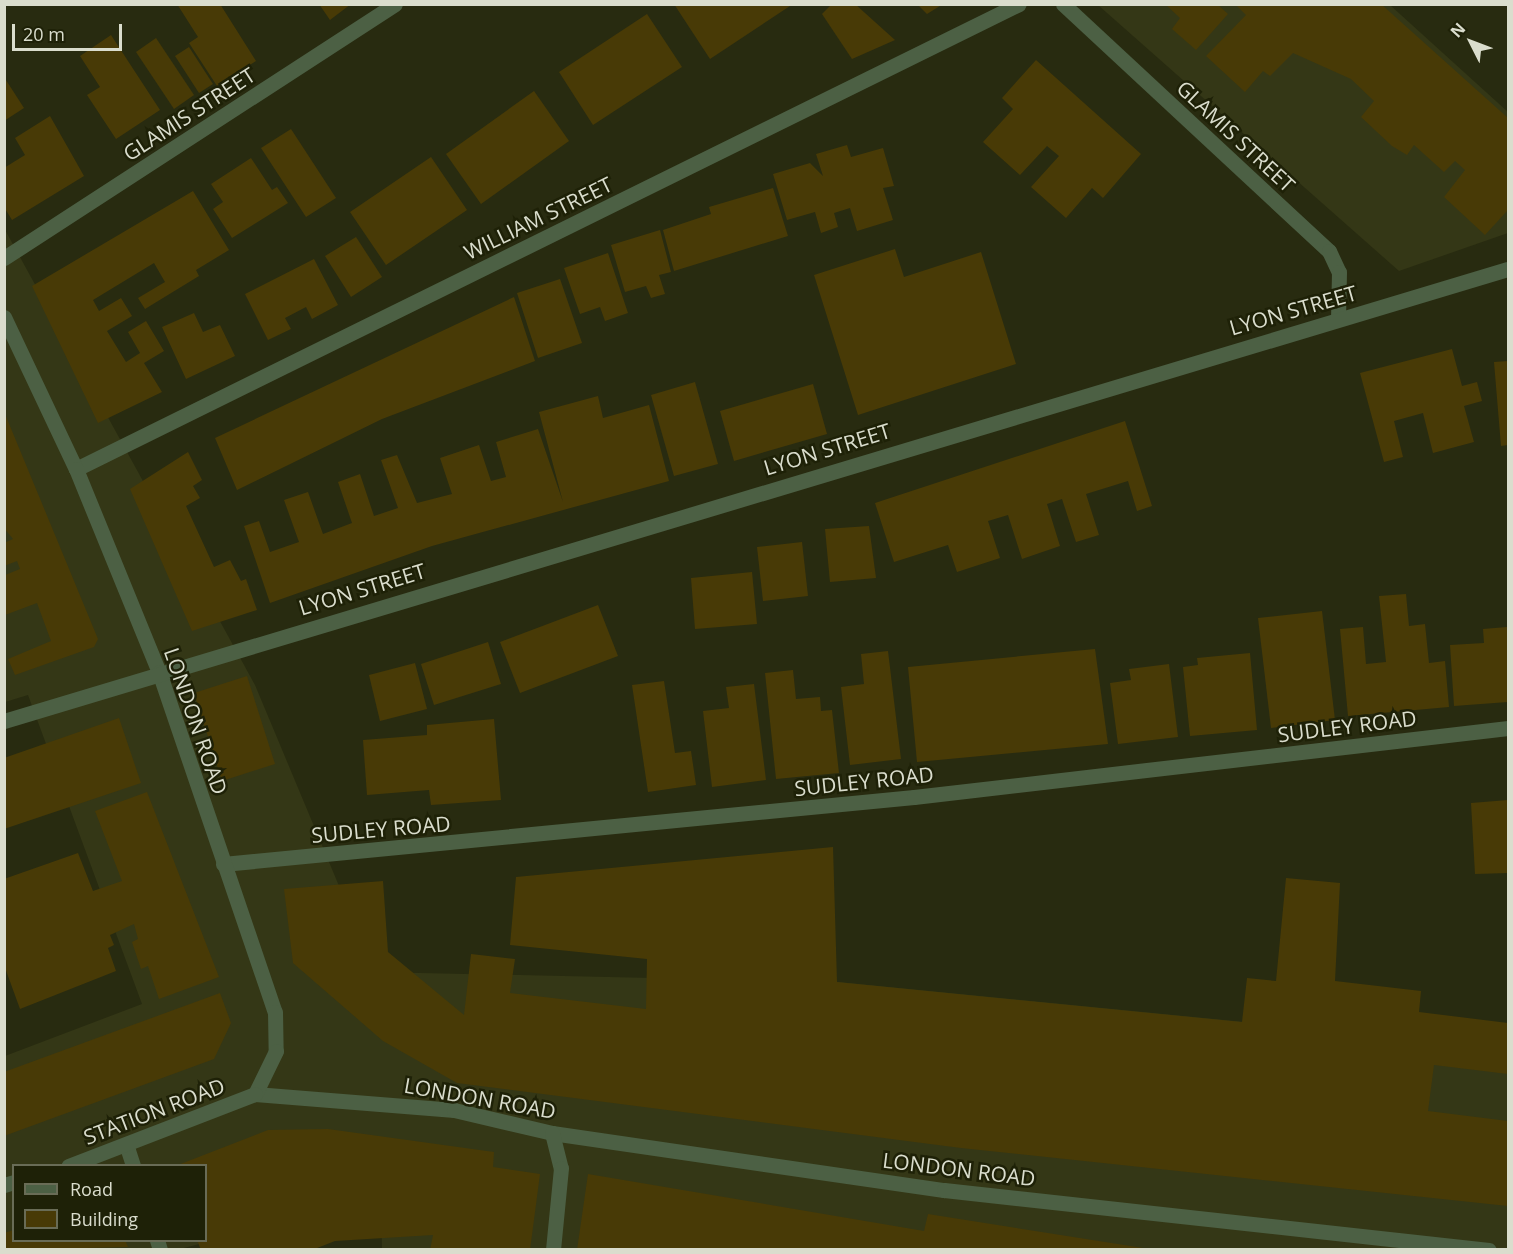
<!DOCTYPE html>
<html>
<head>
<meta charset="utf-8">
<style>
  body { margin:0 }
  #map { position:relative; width:1513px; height:1254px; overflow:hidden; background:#282b10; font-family:"Open Sans",sans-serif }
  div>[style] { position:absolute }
  .built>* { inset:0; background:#343716 }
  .building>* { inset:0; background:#483a06 }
  .pedestrian>* { height:15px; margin:-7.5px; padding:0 7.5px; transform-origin:7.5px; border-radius:7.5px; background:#4c6044 }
  .minor>* { height:15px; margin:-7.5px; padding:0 7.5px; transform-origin:7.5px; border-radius:7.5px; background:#4c6044 }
  .tertiary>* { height:15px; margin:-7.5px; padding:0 7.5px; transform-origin:7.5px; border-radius:7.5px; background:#4c6044 }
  span { translate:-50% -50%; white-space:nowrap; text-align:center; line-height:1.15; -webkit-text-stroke:5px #1e2107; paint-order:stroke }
  .street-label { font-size:21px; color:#daddcd }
  .frame { position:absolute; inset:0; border:6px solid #daddcd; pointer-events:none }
  .legend { position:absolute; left:12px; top:1164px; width:195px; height:78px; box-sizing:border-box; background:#1e2107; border:2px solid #696c56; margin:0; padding:8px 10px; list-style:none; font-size:18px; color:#daddcd }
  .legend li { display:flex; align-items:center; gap:12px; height:30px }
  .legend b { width:30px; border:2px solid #696c56 }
  .north { position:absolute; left:1441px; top:12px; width:60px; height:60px; -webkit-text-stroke:4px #1e2107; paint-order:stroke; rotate:312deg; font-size:16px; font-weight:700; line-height:24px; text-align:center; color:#daddcd }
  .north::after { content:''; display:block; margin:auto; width:21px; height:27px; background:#daddcd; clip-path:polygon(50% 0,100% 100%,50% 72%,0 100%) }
  .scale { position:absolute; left:12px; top:24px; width:110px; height:27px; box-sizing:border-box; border:3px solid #daddcd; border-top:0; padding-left:8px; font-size:18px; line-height:21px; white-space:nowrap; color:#daddcd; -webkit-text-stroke:4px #1e2107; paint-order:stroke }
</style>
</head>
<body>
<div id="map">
  <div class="built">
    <div style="clip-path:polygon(1098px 5px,1390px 5px,1508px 112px,1508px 233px,1399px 271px)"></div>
    <div style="clip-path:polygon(evenodd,4px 228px,255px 685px,375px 972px,838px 982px,1508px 1048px,1508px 1249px,382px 1250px,381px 1197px,180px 1249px,5px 1249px,5px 1056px,142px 1004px,28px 695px,5px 702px,4px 228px,14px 1166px,206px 1166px,206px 1240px,14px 1240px,14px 1166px)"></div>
  </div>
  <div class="building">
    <div style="clip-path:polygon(177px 4px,220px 4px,256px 61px,217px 86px,189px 43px,198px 37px)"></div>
    <div style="clip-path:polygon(319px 4px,351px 4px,330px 20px)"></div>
    <div style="clip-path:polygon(674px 4px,793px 4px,710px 59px)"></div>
    <div style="clip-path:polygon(832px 4px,855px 4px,895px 40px,852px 59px,822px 14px)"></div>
    <div style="clip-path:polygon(917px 4px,943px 4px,927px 14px)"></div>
    <div style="clip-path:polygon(1165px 4px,1217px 4px,1228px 14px,1196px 50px,1172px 29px,1180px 18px)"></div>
    <div style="clip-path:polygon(1235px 4px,1381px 4px,1508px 118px,1508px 210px,1485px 235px,1444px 197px,1465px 170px,1455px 161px,1444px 172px,1414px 145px,1407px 155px,1392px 146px,1361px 117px,1374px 101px,1351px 79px,1293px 53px,1270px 76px,1263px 71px,1245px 92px,1206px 56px,1246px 15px)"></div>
    <div style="clip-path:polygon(647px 14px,682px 67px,593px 125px,559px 72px)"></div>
    <div style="clip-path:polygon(111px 35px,160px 110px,116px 139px,87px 95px,100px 87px,80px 56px)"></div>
    <div style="clip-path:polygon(156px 38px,194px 95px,174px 109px,136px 52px)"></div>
    <div style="clip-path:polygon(189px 47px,213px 84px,199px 93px,175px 56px)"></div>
    <div style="clip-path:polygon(1036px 60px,1141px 154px,1103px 198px,1092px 188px,1066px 218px,1031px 187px,1059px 156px,1047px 146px,1020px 175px,983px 142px,1013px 109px,1002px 98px)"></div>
    <div style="clip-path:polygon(4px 77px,24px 108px,4px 121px)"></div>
    <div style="clip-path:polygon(534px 91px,569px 141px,481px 204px,446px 154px)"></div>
    <div style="clip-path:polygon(50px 116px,84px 176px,12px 220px,4px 207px,4px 168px,25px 155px,15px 138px)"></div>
    <div style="clip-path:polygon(291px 129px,336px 198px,306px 217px,261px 148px)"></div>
    <div style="clip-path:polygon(847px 145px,851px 157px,883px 148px,894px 186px,883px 188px,893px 220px,857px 231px,850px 208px,834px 213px,838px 227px,821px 233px,815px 212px,787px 220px,773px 174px,810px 163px,823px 176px,816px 154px)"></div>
    <div style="clip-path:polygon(431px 157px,467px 210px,386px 265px,350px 212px)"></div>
    <div style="clip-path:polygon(251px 158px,272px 190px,277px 187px,288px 203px,232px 238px,213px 209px,223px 202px,211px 184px)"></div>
    <div style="clip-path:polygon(773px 188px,788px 236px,674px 271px,663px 230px,711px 214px,709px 207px)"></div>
    <div style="clip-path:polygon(193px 191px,229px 250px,196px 270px,199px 276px,145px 309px,138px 298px,165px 282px,154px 263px,93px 300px,99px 311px,121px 298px,132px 316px,107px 331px,126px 362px,140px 353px,128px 332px,146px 321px,164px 351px,144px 363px,162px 392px,98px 423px,32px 286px)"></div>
    <div style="clip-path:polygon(660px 230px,671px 272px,659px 275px,665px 294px,651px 298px,646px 286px,625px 292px,611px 245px)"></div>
    <div style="clip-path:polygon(356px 237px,382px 277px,351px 297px,325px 256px)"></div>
    <div style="clip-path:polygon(895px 249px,904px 277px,981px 252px,1016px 364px,858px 415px,814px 275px)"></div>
    <div style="clip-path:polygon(608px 253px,628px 313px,605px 321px,600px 307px,580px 314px,564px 268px)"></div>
    <div style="clip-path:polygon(314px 259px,338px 305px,312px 319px,306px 307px,285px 318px,291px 329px,268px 340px,245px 294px)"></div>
    <div style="clip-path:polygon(560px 279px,582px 343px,538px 358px,517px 293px)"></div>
    <div style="clip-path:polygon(514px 297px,535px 361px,382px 419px,237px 490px,215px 438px)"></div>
    <div style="clip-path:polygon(194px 313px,203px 332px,220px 325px,235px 356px,186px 379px,162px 327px)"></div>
    <div style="clip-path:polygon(1452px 349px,1462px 386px,1477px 382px,1482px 401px,1464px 406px,1474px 442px,1433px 453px,1423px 413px,1394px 421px,1403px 457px,1384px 462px,1360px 373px)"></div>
    <div style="clip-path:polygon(1508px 361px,1508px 445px,1501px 446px,1494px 362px)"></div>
    <div style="clip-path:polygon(695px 382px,718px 464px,674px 476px,651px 395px)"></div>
    <div style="clip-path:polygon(813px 384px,827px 434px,734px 461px,720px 411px)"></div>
    <div style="clip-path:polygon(598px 396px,603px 418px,649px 405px,669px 481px,432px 546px,270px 603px,244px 526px,259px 521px,270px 552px,299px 542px,284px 500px,308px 492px,323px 534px,352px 523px,338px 482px,360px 474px,374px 516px,398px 508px,381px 460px,397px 455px,417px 503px,452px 494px,440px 458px,479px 445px,491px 481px,506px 477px,496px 442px,538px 429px,563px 502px,539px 412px)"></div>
    <div style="clip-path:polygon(5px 414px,98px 639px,94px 647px,15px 675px,8px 659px,51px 641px,37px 603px,5px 615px,5px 575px,20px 569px,17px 561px,4px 566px,4px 543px,13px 539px,4px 528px)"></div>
    <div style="clip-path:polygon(1125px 421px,1152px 506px,1137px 511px,1128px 481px,1086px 494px,1099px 535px,1076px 542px,1062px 499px,1047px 504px,1060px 546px,1022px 559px,1008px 515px,988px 521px,1000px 558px,957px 572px,948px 545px,894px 562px,875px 503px)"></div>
    <div style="clip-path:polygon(188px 452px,202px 480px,193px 486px,200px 498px,186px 506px,214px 567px,230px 560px,241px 581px,246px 579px,257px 610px,192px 631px,130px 489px)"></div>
    <div style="clip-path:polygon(869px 526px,876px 578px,830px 582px,825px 529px)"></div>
    <div style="clip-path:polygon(802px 542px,808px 596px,763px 601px,757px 547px)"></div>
    <div style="clip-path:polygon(752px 572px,757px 624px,695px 629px,691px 578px)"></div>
    <div style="clip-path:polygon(1406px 594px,1409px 626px,1425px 624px,1429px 663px,1445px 661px,1449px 707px,1348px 716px,1340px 629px,1363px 627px,1366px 664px,1386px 662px,1379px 596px)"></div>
    <div style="clip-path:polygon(598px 605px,618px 656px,520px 693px,500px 642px)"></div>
    <div style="clip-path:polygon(1322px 611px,1335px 720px,1271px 728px,1258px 618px)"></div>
    <div style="clip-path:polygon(1507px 627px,1508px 702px,1454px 706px,1450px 645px,1484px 643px,1483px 629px)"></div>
    <div style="clip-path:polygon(488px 642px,501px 684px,434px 705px,421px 664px)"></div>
    <div style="clip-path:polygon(1095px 649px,1108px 744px,917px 762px,908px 667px)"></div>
    <div style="clip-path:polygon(888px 651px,901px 759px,850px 765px,841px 687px,864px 684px,861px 654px)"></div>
    <div style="clip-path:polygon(1250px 653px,1257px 730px,1190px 736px,1183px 667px,1198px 665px,1197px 658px)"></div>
    <div style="clip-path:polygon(415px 663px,427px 709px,380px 721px,369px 675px)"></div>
    <div style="clip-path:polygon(1169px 664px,1178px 737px,1118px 744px,1110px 683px,1131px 680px,1129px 669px)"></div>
    <div style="clip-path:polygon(793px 670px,796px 699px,820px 697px,821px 711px,832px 710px,839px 773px,776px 779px,765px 673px)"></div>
    <div style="clip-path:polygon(247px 676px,275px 764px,222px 781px,194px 693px)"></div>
    <div style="clip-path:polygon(664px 681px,675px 753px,691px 751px,696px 785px,648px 792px,632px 685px)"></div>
    <div style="clip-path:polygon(754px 684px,766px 780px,712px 787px,703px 711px,729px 708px,726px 687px)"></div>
    <div style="clip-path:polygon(119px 718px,141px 783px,4px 829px,4px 758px)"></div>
    <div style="clip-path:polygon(494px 719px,501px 800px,431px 805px,429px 790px,367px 795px,363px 740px,427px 735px,427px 725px)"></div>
    <div style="clip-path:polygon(147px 792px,219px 977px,159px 999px,148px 966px,141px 969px,132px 942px,138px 939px,134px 924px,110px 935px,114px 945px,108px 948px,116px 971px,20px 1009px,4px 965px,4px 879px,78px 853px,93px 891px,122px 881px,95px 811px)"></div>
    <div style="clip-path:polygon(1508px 800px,1508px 873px,1475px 874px,1471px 803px)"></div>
    <div style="clip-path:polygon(833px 847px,837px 982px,1242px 1022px,1247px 978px,1276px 981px,1286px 878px,1340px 883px,1335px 981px,1421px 991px,1419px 1012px,1508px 1023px,1508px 1074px,1434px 1065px,1428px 1111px,1508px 1121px,1508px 1206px,961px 1148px,457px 1083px,383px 1041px,293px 963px,284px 889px,383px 881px,388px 952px,464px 1015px,471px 954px,515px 959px,510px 993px,646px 1009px,647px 959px,510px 945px,516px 877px)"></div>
    <div style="clip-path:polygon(220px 993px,231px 1023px,214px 1059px,4px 1136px,4px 1072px)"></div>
    <div style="clip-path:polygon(328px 1129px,494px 1152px,493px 1167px,540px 1174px,530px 1250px,430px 1250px,433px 1235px,335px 1241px,312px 1250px,201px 1250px,197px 1240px,206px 1240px,206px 1166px,178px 1165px,268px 1130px)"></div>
    <div style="clip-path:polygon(588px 1174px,924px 1231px,928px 1214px,1156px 1250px,577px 1250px)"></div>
    <div style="clip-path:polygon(14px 1230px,14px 1240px,125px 1240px,128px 1247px,4px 1250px,4px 1233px)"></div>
  </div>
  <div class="pedestrian">
    <div style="left:552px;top:1133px;width:396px;rotate:8.3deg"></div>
    <div style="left:944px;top:1190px;width:548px;rotate:6.28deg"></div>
  </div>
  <div class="minor">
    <div style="left:1063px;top:4px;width:363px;rotate:42.9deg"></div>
    <div style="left:1329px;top:251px;width:23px;rotate:65deg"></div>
    <div style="left:1339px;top:272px;width:46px;rotate:91.2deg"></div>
    <div style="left:4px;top:258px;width:466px;rotate:-33deg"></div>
    <div style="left:76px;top:469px;width:1051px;rotate:-26.25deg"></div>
    <div style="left:223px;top:864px;width:694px;rotate:-5.54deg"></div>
    <div style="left:914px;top:797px;width:598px;rotate:-6.63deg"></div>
    <div style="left:255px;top:1094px;width:200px;rotate:4.6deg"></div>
    <div style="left:454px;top:1110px;width:101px;rotate:13.2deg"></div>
    <div style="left:552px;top:1133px;width:36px;rotate:76deg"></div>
    <div style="left:561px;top:1168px;width:82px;rotate:95.6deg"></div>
    <div style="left:127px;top:1147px;width:20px;rotate:72deg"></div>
    <div style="left:157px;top:1240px;width:10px;rotate:73deg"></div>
  </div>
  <div class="tertiary">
    <div style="left:4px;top:317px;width:168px;rotate:64.7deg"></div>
    <div style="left:76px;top:469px;width:219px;rotate:67.8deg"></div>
    <div style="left:159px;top:672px;width:359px;rotate:71.2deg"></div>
    <div style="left:275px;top:1012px;width:39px;rotate:89deg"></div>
    <div style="left:276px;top:1051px;width:48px;rotate:116deg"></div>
    <div style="left:255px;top:1094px;width:200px;rotate:158.9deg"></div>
    <div style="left:4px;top:721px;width:1570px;rotate:-16.73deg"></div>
    <div style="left:4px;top:1185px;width:10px;rotate:-17deg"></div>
  </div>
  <div class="street-label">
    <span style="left:189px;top:114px;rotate:-33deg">GLAMIS STREET</span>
    <span style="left:1236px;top:136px;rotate:43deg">GLAMIS STREET</span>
    <span style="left:538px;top:218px;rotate:-26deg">WILLIAM STREET</span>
    <span style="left:1293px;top:310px;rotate:-16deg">LYON STREET</span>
    <span style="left:827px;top:449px;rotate:-17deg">LYON STREET</span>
    <span style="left:362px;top:589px;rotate:-17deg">LYON STREET</span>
    <span style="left:196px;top:721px;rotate:71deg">LONDON ROAD</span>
    <span style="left:1347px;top:726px;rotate:-7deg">SUDLEY ROAD</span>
    <span style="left:864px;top:781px;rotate:-6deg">SUDLEY ROAD</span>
    <span style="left:381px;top:829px;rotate:-5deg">SUDLEY ROAD</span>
    <span style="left:480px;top:1098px;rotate:10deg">LONDON ROAD</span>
    <span style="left:154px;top:1111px;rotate:-21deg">STATION ROAD</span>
    <span style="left:959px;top:1169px;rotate:7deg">LONDON ROAD</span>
  </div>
  <div class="frame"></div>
  <ul class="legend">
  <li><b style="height:8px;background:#4c6044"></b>Road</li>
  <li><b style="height:16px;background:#483a06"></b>Building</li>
  </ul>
  <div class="north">N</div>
  <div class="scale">20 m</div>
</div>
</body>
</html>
